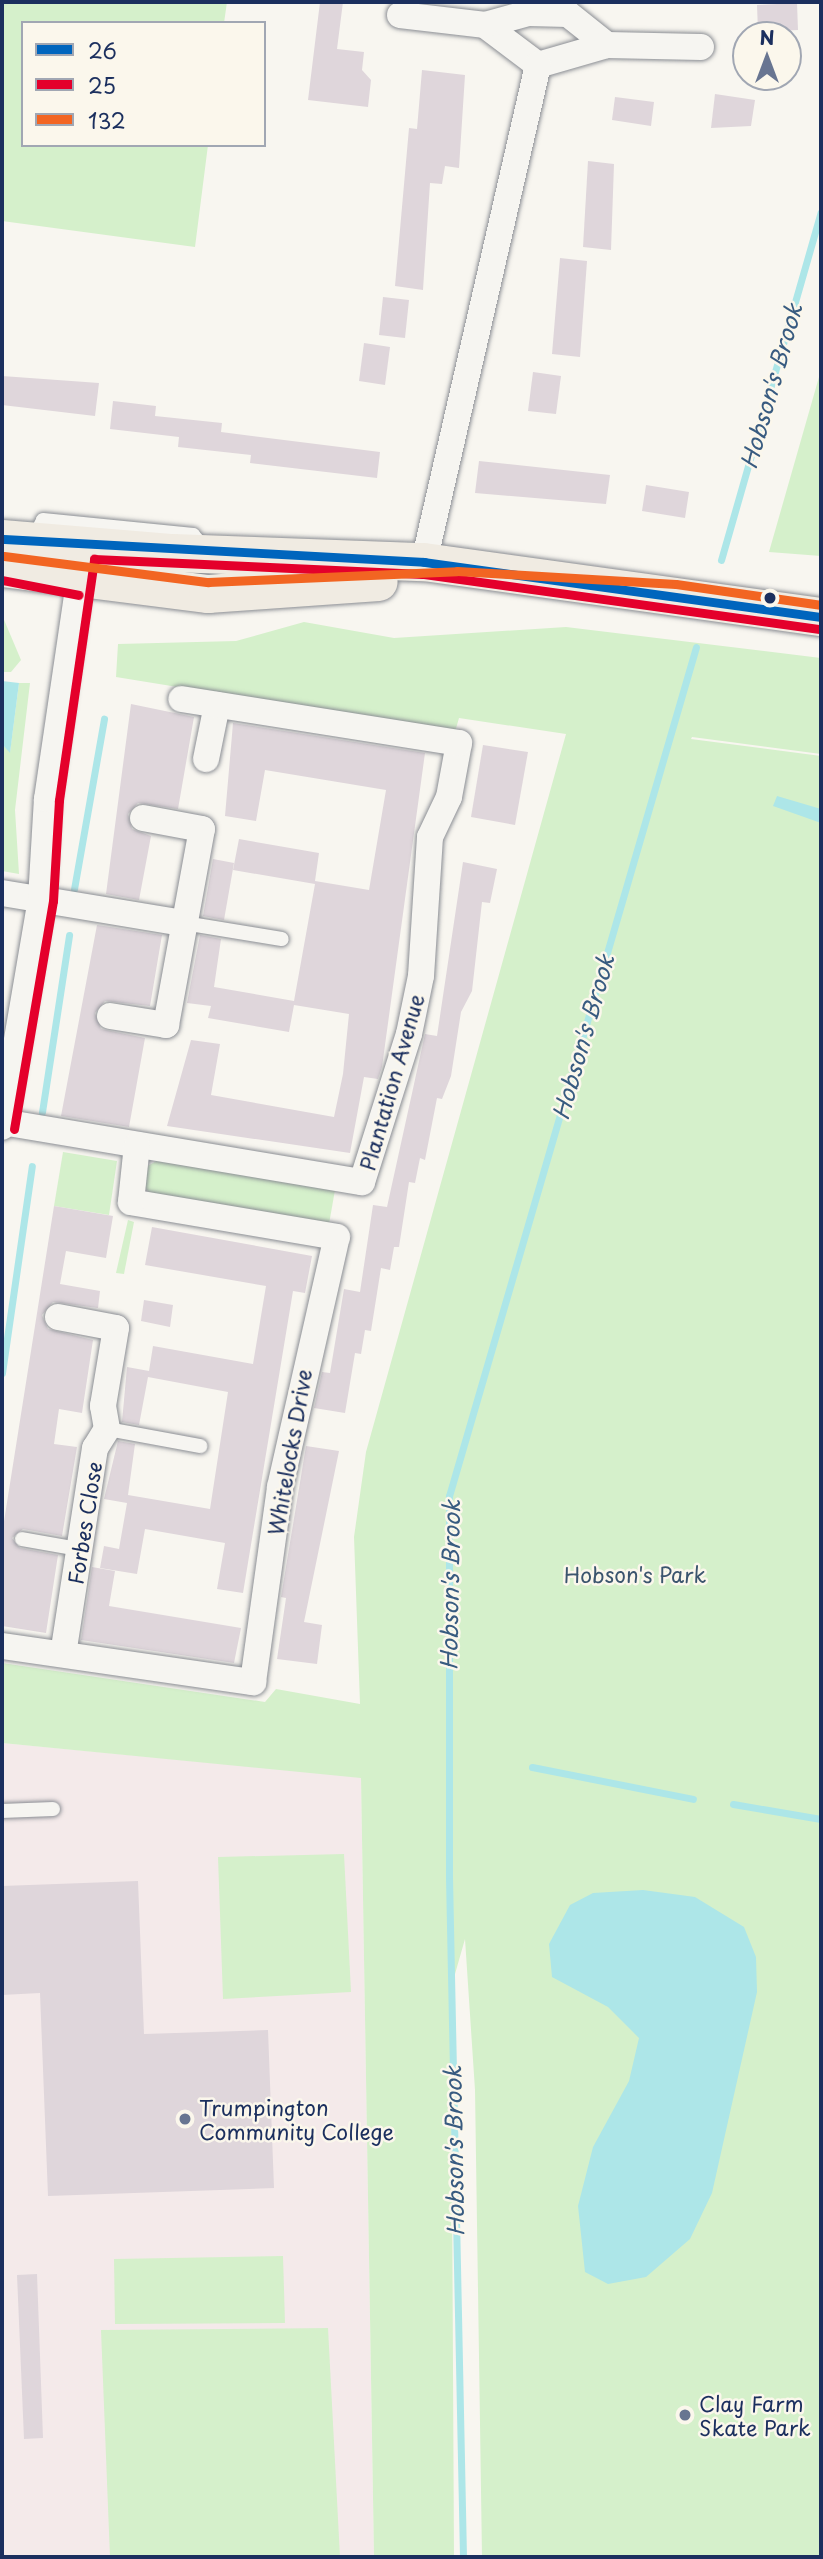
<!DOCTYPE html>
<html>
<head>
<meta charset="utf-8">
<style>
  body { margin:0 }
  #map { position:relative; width:823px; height:2559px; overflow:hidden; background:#f8f6f0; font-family:"Playpen Sans",sans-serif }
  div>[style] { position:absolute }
  .built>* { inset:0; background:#f4eaea }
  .green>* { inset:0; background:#d5f0cb }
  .water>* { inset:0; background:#ade6e8 }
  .stream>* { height:7px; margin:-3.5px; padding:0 3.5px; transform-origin:3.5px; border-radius:3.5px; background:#ade6e8 }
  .building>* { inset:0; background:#dfd6db }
  .roads { filter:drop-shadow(0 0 2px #8b8e94) drop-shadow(0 0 2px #8b8e94) }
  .service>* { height:14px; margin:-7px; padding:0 7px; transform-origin:7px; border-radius:7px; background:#f6f5f1 }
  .minor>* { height:26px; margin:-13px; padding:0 13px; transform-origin:13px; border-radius:13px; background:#f6f5f1 }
  .primary>* { height:38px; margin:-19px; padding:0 19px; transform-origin:19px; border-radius:19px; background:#f0ebe2 }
  .bus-1>* { height:9px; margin:-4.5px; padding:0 4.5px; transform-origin:4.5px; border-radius:4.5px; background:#0065bd }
  .bus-2>* { height:9px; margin:-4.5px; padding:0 4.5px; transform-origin:4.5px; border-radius:4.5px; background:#e4002b }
  .bus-3>* { height:9px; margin:-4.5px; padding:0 4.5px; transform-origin:4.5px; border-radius:4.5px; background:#f26522 }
  .dots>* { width:19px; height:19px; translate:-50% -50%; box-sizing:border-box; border:4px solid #fbf7ec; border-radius:50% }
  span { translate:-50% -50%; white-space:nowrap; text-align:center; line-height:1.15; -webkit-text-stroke:5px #fbf7ec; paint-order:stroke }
  .street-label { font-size:21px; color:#1b2f5e }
  .park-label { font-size:21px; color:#3b556e }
  .poi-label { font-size:21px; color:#1b2f5e }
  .left { translate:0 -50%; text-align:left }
  .water-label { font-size:23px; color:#385b80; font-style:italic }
  .frame { position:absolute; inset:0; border:4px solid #1b2f5e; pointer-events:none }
  .legend { position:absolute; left:21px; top:21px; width:245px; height:126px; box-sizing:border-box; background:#fbf7ec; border:2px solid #a1a7b3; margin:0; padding:9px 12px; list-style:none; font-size:21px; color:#1b2f5e }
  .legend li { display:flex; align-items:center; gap:14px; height:35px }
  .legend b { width:35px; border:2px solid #a1a7b3 }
  .north { position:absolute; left:732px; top:21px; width:70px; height:70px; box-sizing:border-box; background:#fbf7ec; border:2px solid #a1a7b3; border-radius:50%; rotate:0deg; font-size:19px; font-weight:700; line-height:28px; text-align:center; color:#1b2f5e }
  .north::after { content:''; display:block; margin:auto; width:24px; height:32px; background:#687591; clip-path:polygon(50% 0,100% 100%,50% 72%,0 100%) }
</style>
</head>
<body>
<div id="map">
  <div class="built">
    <div style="clip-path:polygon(2px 1743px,361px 1777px,374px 2557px,2px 2557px)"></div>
  </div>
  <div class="green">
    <div style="clip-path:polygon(2px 2px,227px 2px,224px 23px,23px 23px,23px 145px,208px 145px,195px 247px,2px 221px)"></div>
    <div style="clip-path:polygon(821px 370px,821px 556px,769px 552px)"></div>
    <div style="clip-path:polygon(2px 615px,21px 660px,11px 672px,2px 672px)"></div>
    <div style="clip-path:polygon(304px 622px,394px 638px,566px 627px,821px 658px,821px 754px,692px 737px,691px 739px,821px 756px,821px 2557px,482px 2557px,475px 2090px,465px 1939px,451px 1988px,454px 2557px,374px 2557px,361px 1778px,2px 1743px,2px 1663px,265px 1702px,276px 1689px,360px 1704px,354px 1537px,366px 1452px,566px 734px,459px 718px,455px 732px,116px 677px,118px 644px,236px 641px)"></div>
    <div style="clip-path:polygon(19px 683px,30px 683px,15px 810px,19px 874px,2px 871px,2px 744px,10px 752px)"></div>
    <div style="clip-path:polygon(63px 1152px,117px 1161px,109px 1215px,54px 1206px)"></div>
    <div style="clip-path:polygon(160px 1159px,335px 1190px,329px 1224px,153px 1196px,143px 1186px,144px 1168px)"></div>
    <div style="clip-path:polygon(128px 1220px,134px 1222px,124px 1274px,116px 1273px)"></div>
    <div style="clip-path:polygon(344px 1854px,351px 1992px,223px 1999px,218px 1857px)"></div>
    <div style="clip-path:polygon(283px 2256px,285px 2323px,115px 2324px,114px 2259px)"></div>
    <div style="clip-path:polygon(328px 2328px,340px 2557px,110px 2557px,101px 2330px)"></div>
  </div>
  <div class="water">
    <div style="clip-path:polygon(2px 681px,19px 683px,10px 753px,2px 744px)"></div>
    <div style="clip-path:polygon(777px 796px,821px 809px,821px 823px,773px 806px)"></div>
    <div style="clip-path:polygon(643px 1890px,695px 1897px,744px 1927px,756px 1957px,757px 1992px,712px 2193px,690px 2239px,646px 2277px,608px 2284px,585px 2272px,578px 2206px,593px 2147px,629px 2081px,639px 2038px,608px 2007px,552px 1977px,549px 1944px,570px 1905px,593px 1893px)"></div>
  </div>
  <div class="stream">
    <div style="left:721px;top:560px;width:362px;rotate:-74deg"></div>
    <div style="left:74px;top:889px;width:173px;rotate:-80deg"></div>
    <div style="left:42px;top:1112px;width:179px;rotate:-81.3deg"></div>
    <div style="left:2px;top:1373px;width:209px;rotate:-81.8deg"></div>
    <div style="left:532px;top:1767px;width:164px;rotate:11.2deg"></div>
    <div style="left:733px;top:1804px;width:89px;rotate:9.7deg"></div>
    <div style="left:463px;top:2557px;width:682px;rotate:-91.18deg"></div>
    <div style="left:449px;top:1875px;width:379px;rotate:-90deg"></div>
    <div style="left:449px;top:1496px;width:884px;rotate:-73.78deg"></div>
  </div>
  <div class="building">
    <div style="clip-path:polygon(320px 2px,343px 2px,337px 49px,364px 52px,362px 70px,371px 80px,368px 107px,308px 100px)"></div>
    <div style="clip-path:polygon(797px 3px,798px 30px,758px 32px,757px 5px)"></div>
    <div style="clip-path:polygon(422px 70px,465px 75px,459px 168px,445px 166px,442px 184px,430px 183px,423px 290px,395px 286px,409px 128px,417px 129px)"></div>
    <div style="clip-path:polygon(715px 94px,755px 100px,751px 126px,711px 128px)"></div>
    <div style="clip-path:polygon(615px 97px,654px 102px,651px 126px,612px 120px)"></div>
    <div style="clip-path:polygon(588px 161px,614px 164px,611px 250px,583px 247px)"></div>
    <div style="clip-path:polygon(560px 258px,587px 261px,580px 357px,552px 354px)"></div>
    <div style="clip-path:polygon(383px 297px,409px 300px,405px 338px,379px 335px)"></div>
    <div style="clip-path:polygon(364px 343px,390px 347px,385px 385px,359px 381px)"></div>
    <div style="clip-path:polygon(533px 372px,561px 376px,556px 414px,528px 411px)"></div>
    <div style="clip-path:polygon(2px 376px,99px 383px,95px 416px,2px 405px)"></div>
    <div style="clip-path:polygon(113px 401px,156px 406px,155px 416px,222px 423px,221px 432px,380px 452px,377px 478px,250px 463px,251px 455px,178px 447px,179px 437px,110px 429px)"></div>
    <div style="clip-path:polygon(479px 461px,610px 475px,606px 504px,475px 493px)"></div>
    <div style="clip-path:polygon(646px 485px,689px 492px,685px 518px,642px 511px)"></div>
    <div style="clip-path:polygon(131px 704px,194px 717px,178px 809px,138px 803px,128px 814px,132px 829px,151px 836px,139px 900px,106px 894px)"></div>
    <div style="clip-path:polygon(233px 723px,425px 753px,382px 1067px,378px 1079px,364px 1077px,350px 1153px,167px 1126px,191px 1040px,220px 1044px,211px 1095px,334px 1117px,343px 1074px,349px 1014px,294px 1005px,289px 1032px,208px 1018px,211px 1006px,187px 1003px,200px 935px,221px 939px,214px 987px,294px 1001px,315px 884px,233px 870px,239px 839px,319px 853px,315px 881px,369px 890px,386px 790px,265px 770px,256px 821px,225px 816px)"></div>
    <div style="clip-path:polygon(483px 745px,528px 752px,515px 825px,471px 817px)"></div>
    <div style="clip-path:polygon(213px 859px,234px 863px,224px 920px,203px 916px)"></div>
    <div style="clip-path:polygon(463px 862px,497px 869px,490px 903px,482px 902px,472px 991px,461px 1012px,451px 1076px,442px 1099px,437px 1098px,425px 1160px,420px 1158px,415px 1183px,409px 1182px,399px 1247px,394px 1247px,390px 1270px,381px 1268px,371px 1331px,365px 1330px,361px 1354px,355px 1353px,345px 1413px,314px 1408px,322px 1372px,330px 1373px,344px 1289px,360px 1292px,373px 1205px,387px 1207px,425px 1034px,437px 1036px)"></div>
    <div style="clip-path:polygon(97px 925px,162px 935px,150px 1006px,105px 1001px,95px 1013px,101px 1029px,145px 1038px,129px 1127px,61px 1116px)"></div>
    <div style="clip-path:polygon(54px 1206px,113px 1216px,106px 1258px,66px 1251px,60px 1284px,100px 1291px,98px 1308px,53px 1302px,42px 1315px,48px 1329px,93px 1340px,82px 1413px,59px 1409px,54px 1444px,77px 1447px,62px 1536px,23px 1529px,12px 1538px,20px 1548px,58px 1555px,46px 1633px,2px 1626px,2px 1534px)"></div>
    <div style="clip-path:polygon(152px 1227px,312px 1256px,305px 1293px,293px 1291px,243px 1593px,217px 1589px,225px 1543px,145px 1529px,137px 1574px,100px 1568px,104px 1546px,119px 1549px,127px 1503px,104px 1499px,118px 1441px,135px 1444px,128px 1495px,210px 1509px,228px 1392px,148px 1377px,139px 1425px,122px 1422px,127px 1367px,149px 1371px,153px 1346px,253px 1364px,266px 1286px,145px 1265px)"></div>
    <div style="clip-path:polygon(144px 1300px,173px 1305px,170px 1327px,141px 1321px)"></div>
    <div style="clip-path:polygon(306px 1446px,339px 1451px,304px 1622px,322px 1625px,317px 1664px,277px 1659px,286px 1598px,281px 1597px)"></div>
    <div style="clip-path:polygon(92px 1567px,115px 1571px,109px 1606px,241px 1628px,234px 1663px,81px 1640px)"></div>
    <div style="clip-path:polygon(138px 1881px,144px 2034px,268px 2030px,274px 2188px,48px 2196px,40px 1993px,2px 1995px,2px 1886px)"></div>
    <div style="clip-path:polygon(37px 2274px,43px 2438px,24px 2439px,17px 2275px)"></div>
  </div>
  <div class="roads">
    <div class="service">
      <div style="left:33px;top:540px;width:22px;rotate:-63deg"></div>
      <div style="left:43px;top:520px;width:151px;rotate:5.7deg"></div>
      <div style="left:193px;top:535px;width:9px;rotate:49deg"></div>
      <div style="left:184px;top:923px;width:99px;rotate:9.3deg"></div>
      <div style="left:107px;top:1429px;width:95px;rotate:10.4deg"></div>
      <div style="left:22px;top:1539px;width:58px;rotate:10deg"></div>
      <div style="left:2px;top:1811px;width:51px;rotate:-2.2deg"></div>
    </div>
    <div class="minor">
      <div style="left:528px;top:13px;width:40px;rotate:1.4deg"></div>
      <div style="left:568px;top:14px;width:50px;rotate:38.5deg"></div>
      <div style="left:607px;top:45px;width:72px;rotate:163.8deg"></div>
      <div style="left:538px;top:65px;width:66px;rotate:-143deg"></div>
      <div style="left:485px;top:25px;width:45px;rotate:-15.6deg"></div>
      <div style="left:400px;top:15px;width:86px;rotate:6.7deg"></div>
      <div style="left:607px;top:45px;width:94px;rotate:1.2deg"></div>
      <div style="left:424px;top:562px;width:510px;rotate:-77.08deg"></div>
      <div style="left:206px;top:759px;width:55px;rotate:-78.5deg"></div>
      <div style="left:2px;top:893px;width:184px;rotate:9.4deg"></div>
      <div style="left:110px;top:1016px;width:57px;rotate:9.1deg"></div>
      <div style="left:166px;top:1025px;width:199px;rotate:-79.6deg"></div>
      <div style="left:202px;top:829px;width:60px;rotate:-169.4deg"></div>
      <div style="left:2px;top:1122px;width:365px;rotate:9.5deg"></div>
      <div style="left:362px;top:1182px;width:155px;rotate:-72.4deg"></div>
      <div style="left:409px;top:1034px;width:59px;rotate:-78.3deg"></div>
      <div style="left:421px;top:976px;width:139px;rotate:-86.3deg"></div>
      <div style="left:430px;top:837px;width:44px;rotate:-64.6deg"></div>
      <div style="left:449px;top:797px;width:55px;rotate:-79.5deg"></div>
      <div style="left:459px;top:743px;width:281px;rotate:-171deg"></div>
      <div style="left:2px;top:1127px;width:231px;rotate:-80.3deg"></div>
      <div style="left:41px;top:899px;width:100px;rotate:-86.6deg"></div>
      <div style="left:47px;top:799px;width:241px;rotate:-81.6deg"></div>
      <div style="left:58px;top:1317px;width:59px;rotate:10.7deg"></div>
      <div style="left:116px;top:1328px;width:79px;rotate:99.5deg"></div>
      <div style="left:103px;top:1406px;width:23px;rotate:80deg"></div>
      <div style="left:107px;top:1429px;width:22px;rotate:122deg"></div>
      <div style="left:95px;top:1448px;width:208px;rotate:98.8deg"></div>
      <div style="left:2px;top:1646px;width:254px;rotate:8.2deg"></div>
      <div style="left:253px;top:1682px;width:197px;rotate:-82.1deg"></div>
      <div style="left:280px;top:1487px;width:256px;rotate:-77.2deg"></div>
      <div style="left:337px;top:1237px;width:209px;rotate:-170.4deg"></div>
      <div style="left:131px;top:1202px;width:57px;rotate:-84deg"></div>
    </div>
    <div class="primary">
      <div style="left:2px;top:539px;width:172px;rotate:4.7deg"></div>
      <div style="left:173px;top:553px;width:251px;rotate:2.1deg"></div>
      <div style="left:424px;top:562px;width:401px;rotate:7.9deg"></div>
      <div style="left:2px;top:568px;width:208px;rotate:7.2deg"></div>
      <div style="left:208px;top:594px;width:171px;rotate:-4deg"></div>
    </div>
  </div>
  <div class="bus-1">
    <div style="left:2px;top:539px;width:423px;rotate:3.1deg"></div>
    <div style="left:424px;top:562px;width:401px;rotate:7.9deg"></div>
  </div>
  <div class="bus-2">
    <div style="left:2px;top:580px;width:78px;rotate:11deg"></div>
    <div style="left:14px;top:1129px;width:231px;rotate:-80.3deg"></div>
    <div style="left:53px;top:901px;width:101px;rotate:-86.6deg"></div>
    <div style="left:59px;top:800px;width:244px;rotate:-81.7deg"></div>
    <div style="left:94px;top:559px;width:329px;rotate:2.6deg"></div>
    <div style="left:423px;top:574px;width:400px;rotate:7.9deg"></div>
  </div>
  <div class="bus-3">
    <div style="left:4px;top:556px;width:206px;rotate:7.3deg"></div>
    <div style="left:208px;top:582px;width:249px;rotate:-2.5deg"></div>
    <div style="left:457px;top:571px;width:219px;rotate:3.4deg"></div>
    <div style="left:676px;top:584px;width:147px;rotate:8.2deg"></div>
  </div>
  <div class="dots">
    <div style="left:770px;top:598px;background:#1b2f5e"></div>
    <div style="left:185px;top:2119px;background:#687591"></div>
    <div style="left:685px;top:2415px;background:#687591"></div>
  </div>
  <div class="street-label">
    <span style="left:391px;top:1082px;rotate:-74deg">Plantation Avenue</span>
    <span style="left:289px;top:1452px;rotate:-80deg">Whitelocks Drive</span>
    <span style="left:84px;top:1523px;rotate:-81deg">Forbes Close</span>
  </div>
  <div class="park-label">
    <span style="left:635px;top:1574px">Hobson's Park</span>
  </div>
  <div class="poi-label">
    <span class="left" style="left:199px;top:2119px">Trumpington<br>Community College</span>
    <span class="left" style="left:699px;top:2415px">Clay Farm<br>Skate Park</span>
  </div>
  <div class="water-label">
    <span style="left:771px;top:386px;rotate:-74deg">Hobson's Brook</span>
    <span style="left:583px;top:1037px;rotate:-74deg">Hobson's Brook</span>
    <span style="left:450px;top:1585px;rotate:-89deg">Hobson's Brook</span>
    <span style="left:454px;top:2151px;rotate:-91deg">Hobson's Brook</span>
  </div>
  <div class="frame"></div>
  <ul class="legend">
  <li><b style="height:9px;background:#0065bd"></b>26</li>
  <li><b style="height:9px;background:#e4002b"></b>25</li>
  <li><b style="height:9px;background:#f26522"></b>132</li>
  </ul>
  <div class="north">N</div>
</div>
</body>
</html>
